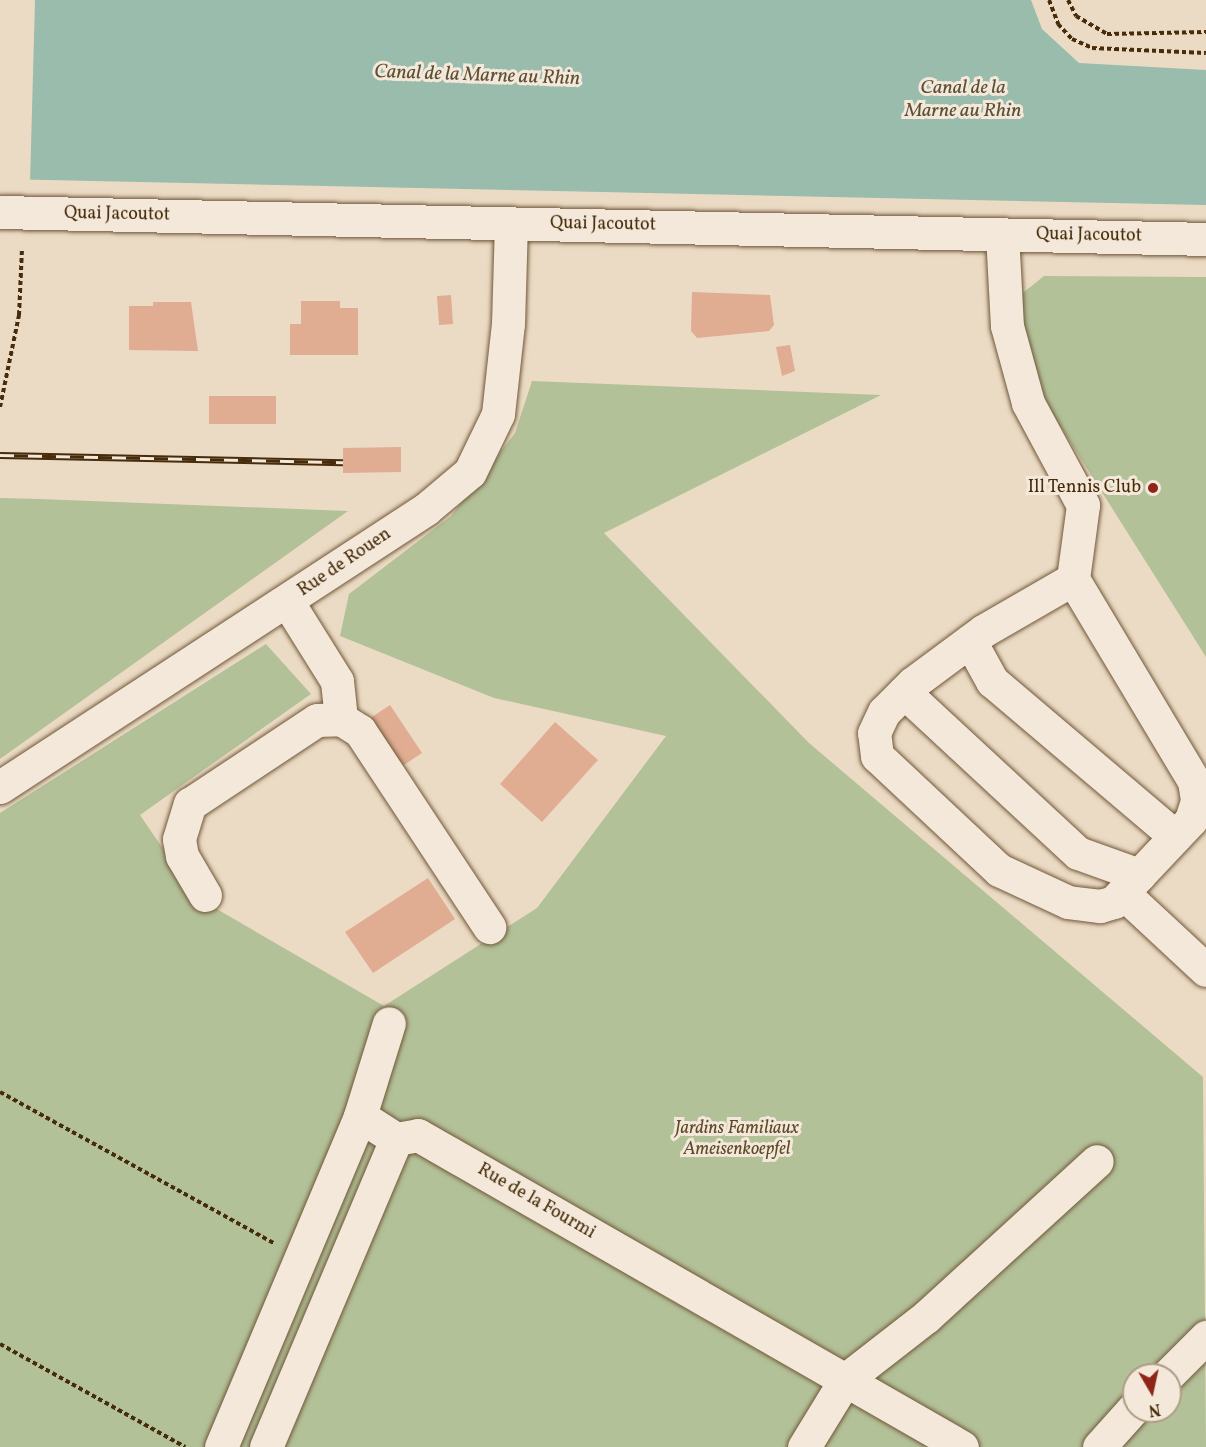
<!DOCTYPE html>
<html>
<head>
<meta charset="utf-8">
<style>
  body { margin:0 }
  #map { position:relative; width:1206px; height:1447px; overflow:hidden; background:#ecdbc4; font-family:Vollkorn,serif }
  div>[style] { position:absolute }
  .green>* { inset:0; background:#b3c198 }
  .water>* { inset:0; background:#9abcad }
  .pier>* { inset:0; background:#ecdbc4 }
  .building>* { inset:0; background:#e0ac92 }
  .path>* { height:4px; margin-top:-2px; transform-origin:0; background:repeating-linear-gradient(90deg,#472c0c 0 4.5px,transparent 0 7.5px) }
  .roads { filter:drop-shadow(0 0 2px #70583a) drop-shadow(0 0 2px #70583a) }
  .minor>* { height:33px; margin:-16.5px; padding:0 16.5px; transform-origin:16.5px; border-radius:16.5px; background:#f3e8d9 }
  .rail>* { height:7px; margin-top:-3.5px; transform-origin:0; background:repeating-linear-gradient(90deg,#f3e8d9 0 14px,#472c0c 0 28px); box-sizing:border-box; border-block:2px solid #472c0c }
  .dots>* { width:16px; height:16px; translate:-50% -50%; box-sizing:border-box; border:3px solid #f3e8d9; border-radius:50% }
  span { translate:-50% -50%; white-space:nowrap; text-align:center; line-height:1.15; -webkit-text-stroke:6px #f3e8d9; paint-order:stroke }
  .street-label { font-size:18px; color:#472c0c }
  .poi-label { font-size:18px; color:#472c0c }
  .right { translate:-100% -50%; text-align:right }
  .park-label { font-size:18px; color:#5d4a28; font-style:italic }
  .water-label { font-size:20px; color:#5c5034; font-style:italic }
  .north { position:absolute; left:1122px; top:1363px; width:60px; height:60px; box-sizing:border-box; background:#f3e8d9; border:2px solid #ae9d87; border-radius:50%; rotate:171deg; font-size:16px; font-weight:700; line-height:24px; text-align:center; color:#472c0c }
  .north::after { content:''; display:block; margin:auto; width:21px; height:27px; background:#8f2418; clip-path:polygon(50% 0,100% 100%,50% 72%,0 100%) }
</style>
</head>
<body>
<div id="map">
  <div class="green">
    <div style="clip-path:polygon(1044px 276px,1206px 277px,1206px 657px,992px 318px)"></div>
    <div style="clip-path:polygon(evenodd,532px 381px,881px 395px,604px 533px,809px 743px,1203px 1077px,1206px 1447px,0 1447px,0 813px,266px 644px,311px 694px,140px 815px,196px 897px,384px 1006px,537px 908px,666px 736px,494px 698px,340px 636px,349px 594px,451px 516px,515px 433px,532px 381px,1134px 1375px,1170px 1375px,1170px 1411px,1134px 1411px,1134px 1375px)"></div>
    <div style="clip-path:polygon(0 498px,40px 499px,348px 511px,0 759px)"></div>
  </div>
  <div class="water">
    <div style="clip-path:polygon(0 0,1031px 0,1042px 29px,1079px 63px,1206px 70px,1206px 205px,0 179px)"></div>
  </div>
  <div class="pier">
    <div style="clip-path:polygon(0 0,35px 0,30px 183px,0 182px)"></div>
  </div>
  <div class="building">
    <div style="clip-path:polygon(692px 292px,770px 295px,774px 325px,769px 331px,697px 338px,691px 331px)"></div>
    <div style="clip-path:polygon(451px 295px,453px 324px,439px 325px,437px 296px)"></div>
    <div style="clip-path:polygon(301px 301px,340px 301px,340px 308px,358px 308px,358px 355px,290px 355px,290px 324px,301px 324px)"></div>
    <div style="clip-path:polygon(153px 302px,191px 302px,198px 351px,129px 350px,129px 306px,153px 306px)"></div>
    <div style="clip-path:polygon(790px 345px,795px 371px,782px 376px,776px 347px)"></div>
    <div style="clip-path:polygon(209px 396px,276px 396px,276px 424px,209px 424px)"></div>
    <div style="clip-path:polygon(401px 447px,401px 472px,343px 473px,343px 448px)"></div>
    <div style="clip-path:polygon(390px 705px,422px 753px,401px 767px,369px 719px)"></div>
    <div style="clip-path:polygon(555px 722px,598px 760px,542px 822px,500px 784px)"></div>
    <div style="clip-path:polygon(428px 878px,455px 919px,373px 973px,345px 932px)"></div>
  </div>
  <div class="path">
    <div style="left:1049px;top:0;width:26px;rotate:69deg"></div>
    <div style="left:1058px;top:24px;width:21px;rotate:47deg"></div>
    <div style="left:1072px;top:39px;width:22px;rotate:24deg"></div>
    <div style="left:1092px;top:48px;width:114px;rotate:2.5deg"></div>
    <div style="left:1068px;top:0;width:18px;rotate:63deg"></div>
    <div style="left:1076px;top:16px;width:36px;rotate:30deg"></div>
    <div style="left:1107px;top:34px;width:99px;rotate:-1.2deg"></div>
    <div style="left:0;top:407px;width:94px;rotate:-78.3deg"></div>
    <div style="left:19px;top:315px;width:67px;rotate:-87.4deg"></div>
    <div style="left:0;top:1092px;width:313px;rotate:28.9deg"></div>
    <div style="left:0;top:1344px;width:212px;rotate:29.1deg"></div>
  </div>
  <div class="roads">
    <div class="minor">
      <div style="left:0;top:212px;width:1206px;rotate:1.28deg"></div>
      <div style="left:1002px;top:234px;width:92px;rotate:86.9deg"></div>
      <div style="left:1007px;top:326px;width:80px;rotate:74.7deg"></div>
      <div style="left:1028px;top:403px;width:116px;rotate:61.7deg"></div>
      <div style="left:1083px;top:505px;width:75px;rotate:97.7deg"></div>
      <div style="left:1073px;top:579px;width:235px;rotate:59.1deg"></div>
      <div style="left:1194px;top:781px;width:20px;rotate:81deg"></div>
      <div style="left:1197px;top:801px;width:20px;rotate:108deg"></div>
      <div style="left:1191px;top:820px;width:76px;rotate:133.4deg"></div>
      <div style="left:1139px;top:875px;width:37px;rotate:133deg"></div>
      <div style="left:1114px;top:902px;width:15px;rotate:164deg"></div>
      <div style="left:1100px;top:906px;width:32px;rotate:-173deg"></div>
      <div style="left:1068px;top:902px;width:76px;rotate:-155.1deg"></div>
      <div style="left:999px;top:870px;width:167px;rotate:-136.9deg"></div>
      <div style="left:877px;top:756px;width:23px;rotate:-97deg"></div>
      <div style="left:874px;top:733px;width:23px;rotate:-65deg"></div>
      <div style="left:884px;top:712px;width:41px;rotate:-45deg"></div>
      <div style="left:913px;top:683px;width:87px;rotate:-36.6deg"></div>
      <div style="left:983px;top:631px;width:104px;rotate:-30deg"></div>
      <div style="left:287px;top:601px;width:94px;rotate:58deg"></div>
      <div style="left:337px;top:681px;width:38px;rotate:84deg"></div>
      <div style="left:970px;top:641px;width:46px;rotate:61.2deg"></div>
      <div style="left:992px;top:681px;width:240px;rotate:40.3deg"></div>
      <div style="left:904px;top:692px;width:237px;rotate:42.8deg"></div>
      <div style="left:1078px;top:853px;width:65px;rotate:19.8deg"></div>
      <div style="left:0;top:787px;width:509px;rotate:-33.13deg"></div>
      <div style="left:426px;top:509px;width:57px;rotate:-40.1deg"></div>
      <div style="left:470px;top:472px;width:64px;rotate:-64.2deg"></div>
      <div style="left:498px;top:414px;width:91px;rotate:-83.7deg"></div>
      <div style="left:508px;top:324px;width:101px;rotate:-88.3deg"></div>
      <div style="left:1123px;top:893px;width:113px;rotate:42.9deg"></div>
      <div style="left:205px;top:895px;width:45px;rotate:-120.5deg"></div>
      <div style="left:182px;top:856px;width:17px;rotate:-100deg"></div>
      <div style="left:179px;top:839px;width:37px;rotate:-73deg"></div>
      <div style="left:190px;top:804px;width:152px;rotate:-33.5deg"></div>
      <div style="left:317px;top:720px;width:24px;rotate:-2deg"></div>
      <div style="left:341px;top:719px;width:22px;rotate:32deg"></div>
      <div style="left:360px;top:731px;width:235px;rotate:56.6deg"></div>
      <div style="left:360px;top:1116px;width:97px;rotate:-72.7deg"></div>
      <div style="left:1168px;top:1375px;width:54px;rotate:-45deg"></div>
      <div style="left:221px;top:1447px;width:359px;rotate:-67.2deg"></div>
      <div style="left:360px;top:1116px;width:43px;rotate:32.6deg"></div>
      <div style="left:266px;top:1447px;width:334px;rotate:-67.1deg"></div>
      <div style="left:396px;top:1139px;width:22px;rotate:-10deg"></div>
      <div style="left:418px;top:1135px;width:627px;rotate:29.84deg"></div>
      <div style="left:804px;top:1447px;width:79px;rotate:-58.5deg"></div>
      <div style="left:845px;top:1380px;width:103px;rotate:-37.9deg"></div>
      <div style="left:926px;top:1317px;width:231px;rotate:-42.4deg"></div>
      <div style="left:1099px;top:1447px;width:52px;rotate:-48.1deg"></div>
    </div>
  </div>
  <div class="rail">
    <div style="left:0;top:455px;width:343px;rotate:1.2deg"></div>
  </div>
  <div class="dots">
    <div style="left:1153px;top:488px;background:#8f2418"></div>
  </div>
  <div class="street-label">
    <span style="left:117px;top:215px;rotate:1deg">Quai Jacoutot</span>
    <span style="left:603px;top:225px;rotate:1deg">Quai Jacoutot</span>
    <span style="left:1089px;top:236px;rotate:1deg">Quai Jacoutot</span>
    <span style="left:345px;top:563px;rotate:-34deg">Rue de Rouen</span>
    <span style="left:536px;top:1202px;rotate:30deg">Rue de la Fourmi</span>
  </div>
  <div class="poi-label">
    <span class="right" style="left:1141px;top:488px">Ill Tennis Club</span>
  </div>
  <div class="park-label">
    <span style="left:737px;top:1140px">Jardins Familiaux<br>Ameisenkoepfel</span>
  </div>
  <div class="water-label">
    <span style="left:477px;top:76px;rotate:2deg">Canal de la Marne au Rhin</span>
    <span style="left:963px;top:100px">Canal de la<br>Marne au Rhin</span>
  </div>
  <div class="north">N</div>
</div>
</body>
</html>
